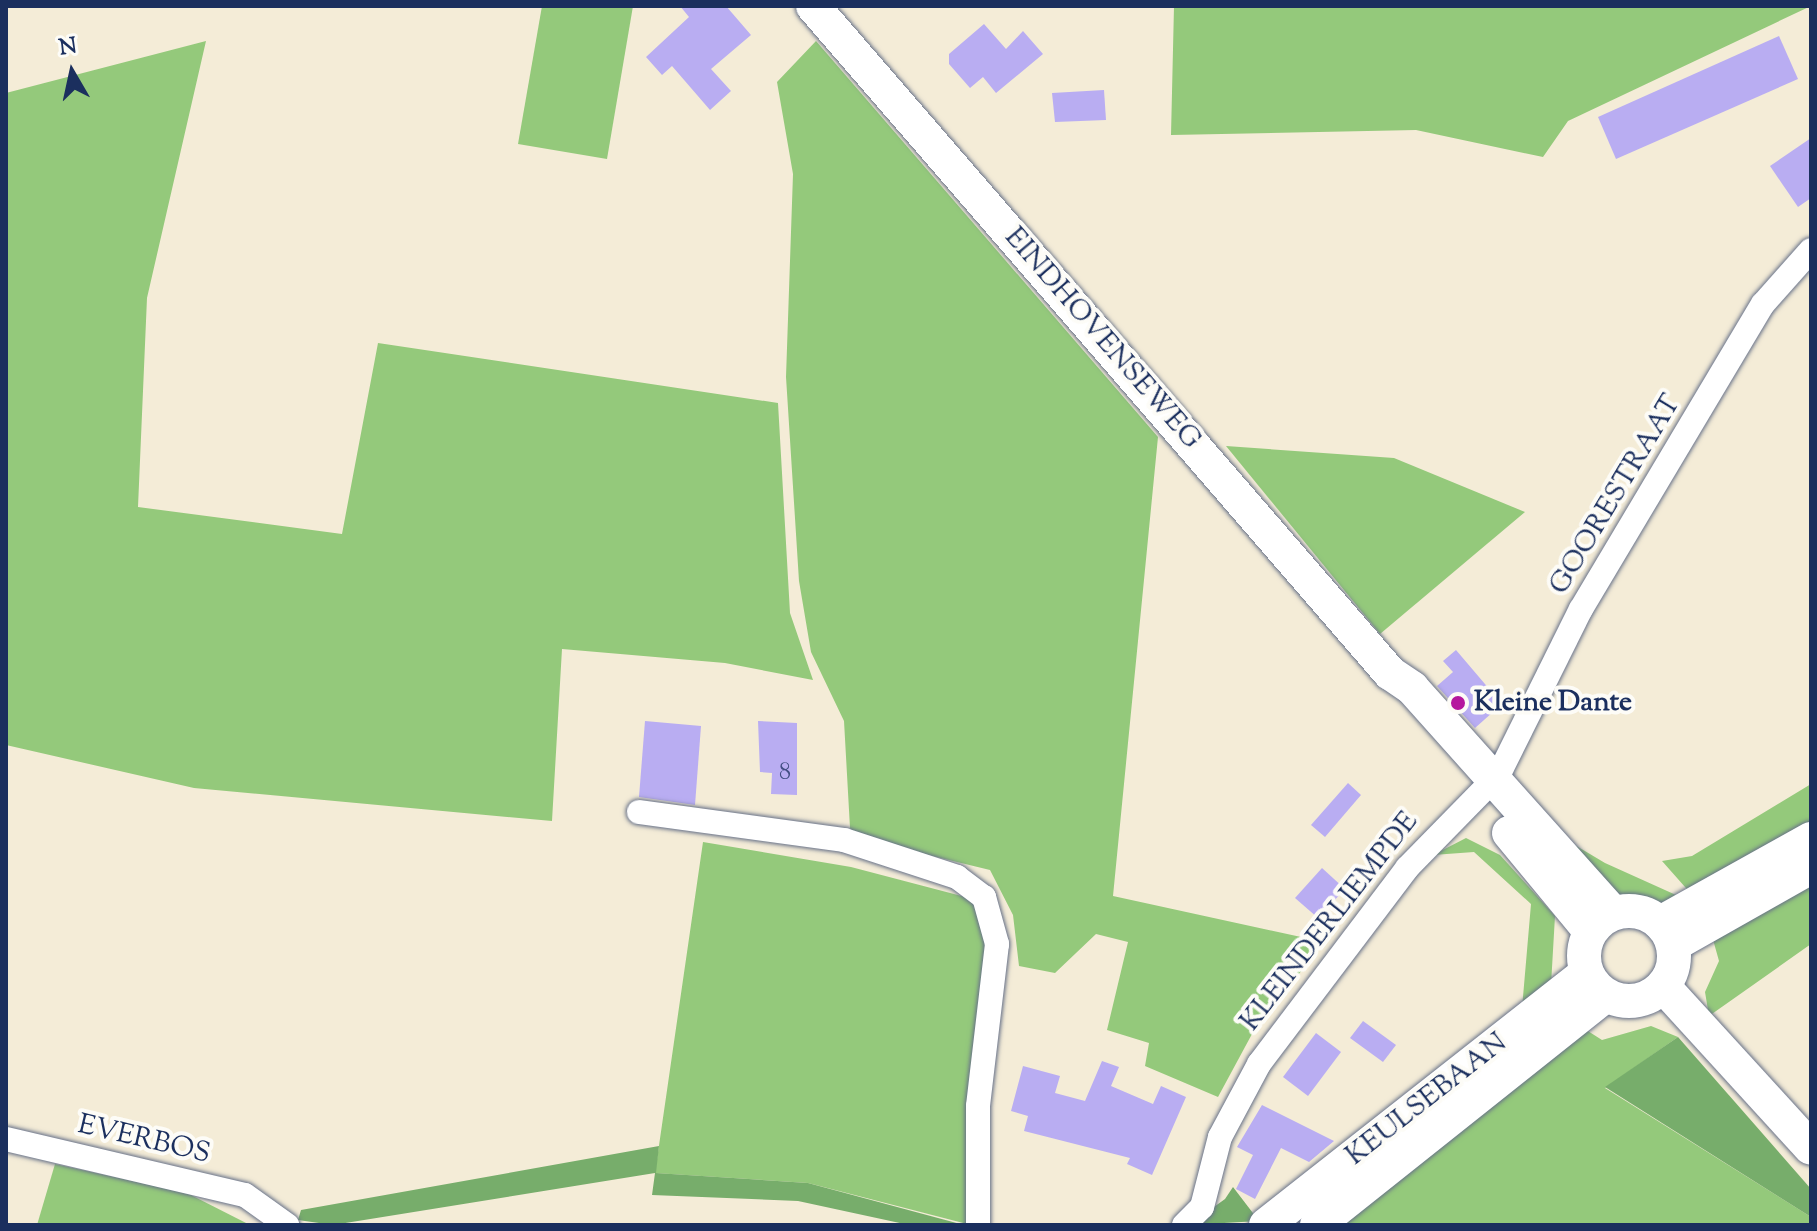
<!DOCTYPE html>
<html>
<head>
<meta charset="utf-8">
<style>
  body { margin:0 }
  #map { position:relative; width:1817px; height:1231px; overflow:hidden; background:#f4ecd7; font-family:"Sorts Mill Goudy",serif }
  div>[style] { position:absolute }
  .green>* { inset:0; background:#94c97b }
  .forest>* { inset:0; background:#77ad6b }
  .building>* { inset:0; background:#b9adf2 }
  .roads { filter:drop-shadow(0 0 2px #677188) drop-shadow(0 0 2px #677188) }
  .street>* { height:24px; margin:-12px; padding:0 12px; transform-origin:12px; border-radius:12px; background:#fff }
  .secondary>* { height:34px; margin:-17px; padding:0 17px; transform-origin:17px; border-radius:17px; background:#fff }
  .secondary>.ring { margin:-17px; padding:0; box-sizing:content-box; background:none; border:34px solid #fff; border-radius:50% }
  .dots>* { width:22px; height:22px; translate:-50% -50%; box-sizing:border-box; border:4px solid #fdfcf7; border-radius:50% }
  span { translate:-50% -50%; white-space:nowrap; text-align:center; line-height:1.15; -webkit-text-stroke:8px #fdfcf7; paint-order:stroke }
  .number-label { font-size:24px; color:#424e83 }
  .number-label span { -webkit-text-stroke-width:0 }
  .street-label { font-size:28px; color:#1b2f5e }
  .poi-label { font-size:28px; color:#1b2f5e; font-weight:700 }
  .left { translate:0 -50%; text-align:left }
  .frame { position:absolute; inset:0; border:8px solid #1b2f5e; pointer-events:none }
  .north { position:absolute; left:32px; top:32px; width:80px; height:80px; -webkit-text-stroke:6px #fdfcf7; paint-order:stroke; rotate:351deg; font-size:22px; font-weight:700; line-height:32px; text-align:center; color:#1b2f5e }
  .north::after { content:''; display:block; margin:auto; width:28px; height:36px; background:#1b2f5e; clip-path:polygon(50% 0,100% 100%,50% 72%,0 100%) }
</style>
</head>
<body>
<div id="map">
  <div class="green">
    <div style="clip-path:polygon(542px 6px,633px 6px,607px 159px,518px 144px)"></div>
    <div style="clip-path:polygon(1174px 6px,1811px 6px,1568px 121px,1543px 157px,1416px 130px,1171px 135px)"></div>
    <div style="clip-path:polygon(206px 41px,147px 298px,138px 507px,342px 534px,378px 343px,778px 403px,790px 613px,813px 680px,725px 663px,562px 649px,552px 821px,194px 788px,6px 745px,6px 93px)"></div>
    <div style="clip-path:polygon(816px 41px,1158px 437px,1113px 896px,1324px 942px,1252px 1034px,1218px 1097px,1145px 1066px,1149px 1043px,1107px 1030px,1128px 942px,1096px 934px,1055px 973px,1019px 966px,1013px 915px,990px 870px,854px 837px,850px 828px,844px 721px,811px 652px,799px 581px,786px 377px,793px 174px,777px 82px)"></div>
    <div style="clip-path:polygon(1226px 446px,1394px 458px,1525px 512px,1380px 634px)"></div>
    <div style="clip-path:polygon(1811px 784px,1811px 832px,1693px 896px,1662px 861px,1692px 856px)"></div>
    <div style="clip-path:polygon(1548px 829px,1605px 863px,1676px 895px,1663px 904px,1621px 898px)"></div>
    <div style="clip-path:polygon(1466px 838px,1500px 855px,1555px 916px,1551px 985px,1521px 1020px,1531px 904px,1474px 852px,1433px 855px)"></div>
    <div style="clip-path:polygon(703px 842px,851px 867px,973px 899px,991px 959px,971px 1225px,808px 1183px,655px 1173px)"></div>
    <div style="clip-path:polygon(1811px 871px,1811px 944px,1709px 1016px,1705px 992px,1719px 961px,1712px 936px)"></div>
    <div style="clip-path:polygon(1580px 1026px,1602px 1040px,1651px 1026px,1678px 1037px,1605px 1088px,1811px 1217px,1811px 1225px,1333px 1225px)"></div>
    <div style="clip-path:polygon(55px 1164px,187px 1193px,250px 1225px,37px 1225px)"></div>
  </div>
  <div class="forest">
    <div style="clip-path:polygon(1678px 1037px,1811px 1189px,1811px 1217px,1605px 1087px)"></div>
    <div style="clip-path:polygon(659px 1146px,656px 1173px,808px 1183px,964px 1225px,909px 1225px,798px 1201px,652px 1195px,655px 1173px,333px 1225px,298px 1220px,301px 1210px)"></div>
    <div style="clip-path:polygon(1233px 1187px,1259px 1221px,1189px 1225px,1225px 1199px)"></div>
  </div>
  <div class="building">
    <div style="clip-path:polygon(680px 6px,726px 6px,751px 35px,711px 69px,731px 91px,710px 110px,672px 66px,662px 75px,646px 57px,689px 17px)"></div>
    <div style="clip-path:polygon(984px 24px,1006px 49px,1023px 31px,1043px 54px,996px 93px,983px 77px,970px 88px,949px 64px,949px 54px)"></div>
    <div style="clip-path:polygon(1779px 36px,1798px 79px,1616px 159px,1598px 117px)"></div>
    <div style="clip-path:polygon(1104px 90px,1106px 120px,1055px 122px,1052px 93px)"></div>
    <div style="clip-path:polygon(1811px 138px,1811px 198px,1798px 207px,1770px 166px)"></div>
    <div style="clip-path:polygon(1456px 650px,1502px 704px,1475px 728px,1437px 686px,1453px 672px,1443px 661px)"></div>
    <div style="clip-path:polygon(645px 721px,701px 726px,695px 805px,639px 797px)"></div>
    <div style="clip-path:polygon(758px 721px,797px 723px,797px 795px,771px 794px,772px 773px,760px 772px)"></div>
    <div style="clip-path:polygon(1348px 783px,1361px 795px,1325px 837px,1311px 825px)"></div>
    <div style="clip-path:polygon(1322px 868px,1345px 889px,1318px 918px,1295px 898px)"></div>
    <div style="clip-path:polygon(1363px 1021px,1396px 1045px,1383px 1062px,1350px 1038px)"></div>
    <div style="clip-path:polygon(1316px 1033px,1341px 1052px,1308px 1096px,1283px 1077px)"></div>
    <div style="clip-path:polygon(1102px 1061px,1119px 1067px,1111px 1086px,1153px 1104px,1161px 1086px,1186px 1097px,1152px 1175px,1127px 1164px,1130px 1158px,1024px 1131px,1028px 1116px,1011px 1111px,1023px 1066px,1060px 1076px,1055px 1093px,1085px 1101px)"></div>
    <div style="clip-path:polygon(1262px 1105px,1334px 1141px,1309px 1162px,1281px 1148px,1255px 1199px,1236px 1189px,1253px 1155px,1237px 1147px)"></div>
  </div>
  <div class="roads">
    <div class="street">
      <div style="left:639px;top:812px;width:207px;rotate:7.8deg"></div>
      <div style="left:844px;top:840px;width:119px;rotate:18.1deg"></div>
      <div style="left:957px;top:877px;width:34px;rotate:37deg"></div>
      <div style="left:984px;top:897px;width:49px;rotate:74.5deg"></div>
      <div style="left:997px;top:944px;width:163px;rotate:96.7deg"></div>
      <div style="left:978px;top:1106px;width:119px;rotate:90deg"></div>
      <div style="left:6px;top:1139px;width:245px;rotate:13.2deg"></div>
      <div style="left:245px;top:1195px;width:52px;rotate:35.5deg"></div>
      <div style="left:1184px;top:1225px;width:25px;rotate:-45deg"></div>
      <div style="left:1202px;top:1207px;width:72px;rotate:-75.6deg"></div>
      <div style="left:1220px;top:1137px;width:83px;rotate:-61.9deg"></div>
      <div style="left:1259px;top:1064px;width:246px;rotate:-52.9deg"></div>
      <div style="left:1407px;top:868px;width:132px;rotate:-45.6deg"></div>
      <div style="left:1499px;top:774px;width:184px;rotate:-63.6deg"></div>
      <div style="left:1581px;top:609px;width:355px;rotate:-59.2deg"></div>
      <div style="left:1763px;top:304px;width:72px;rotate:-48.4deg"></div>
    </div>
    <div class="secondary">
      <div style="left:813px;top:6px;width:882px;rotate:49.14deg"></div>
      <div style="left:1390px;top:673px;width:27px;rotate:34deg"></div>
      <div style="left:1412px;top:688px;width:302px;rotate:48.2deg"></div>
      <div style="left:1509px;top:833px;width:127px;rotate:50.4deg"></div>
      <div class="ring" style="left:1584px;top:911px;width:56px;height:56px"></div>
      <div style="left:1660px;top:923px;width:173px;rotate:-29.1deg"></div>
      <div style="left:1673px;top:945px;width:159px;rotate:-29.5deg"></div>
      <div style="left:1663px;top:986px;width:219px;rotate:47.6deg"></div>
      <div style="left:1266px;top:1225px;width:407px;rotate:-38.2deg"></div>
      <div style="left:1317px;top:1225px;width:369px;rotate:-38.5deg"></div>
    </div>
  </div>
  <div class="dots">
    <div style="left:1458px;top:703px;background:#b5179e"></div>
  </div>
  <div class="number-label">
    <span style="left:785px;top:774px">8</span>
  </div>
  <div class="street-label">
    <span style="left:1102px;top:339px;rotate:49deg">EINDHOVENSEWEG</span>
    <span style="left:1616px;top:495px;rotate:-59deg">GOORESTRAAT</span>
    <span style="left:1330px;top:922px;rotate:-52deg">KLEINDERLIEMPDE</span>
    <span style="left:1427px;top:1100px;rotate:-38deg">KEULSEBAAN</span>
    <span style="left:144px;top:1140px;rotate:13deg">EVERBOS</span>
  </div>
  <div class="poi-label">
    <span class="left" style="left:1474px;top:703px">Kleine Dante</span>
  </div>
  <div class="frame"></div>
  <div class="north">N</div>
</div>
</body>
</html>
